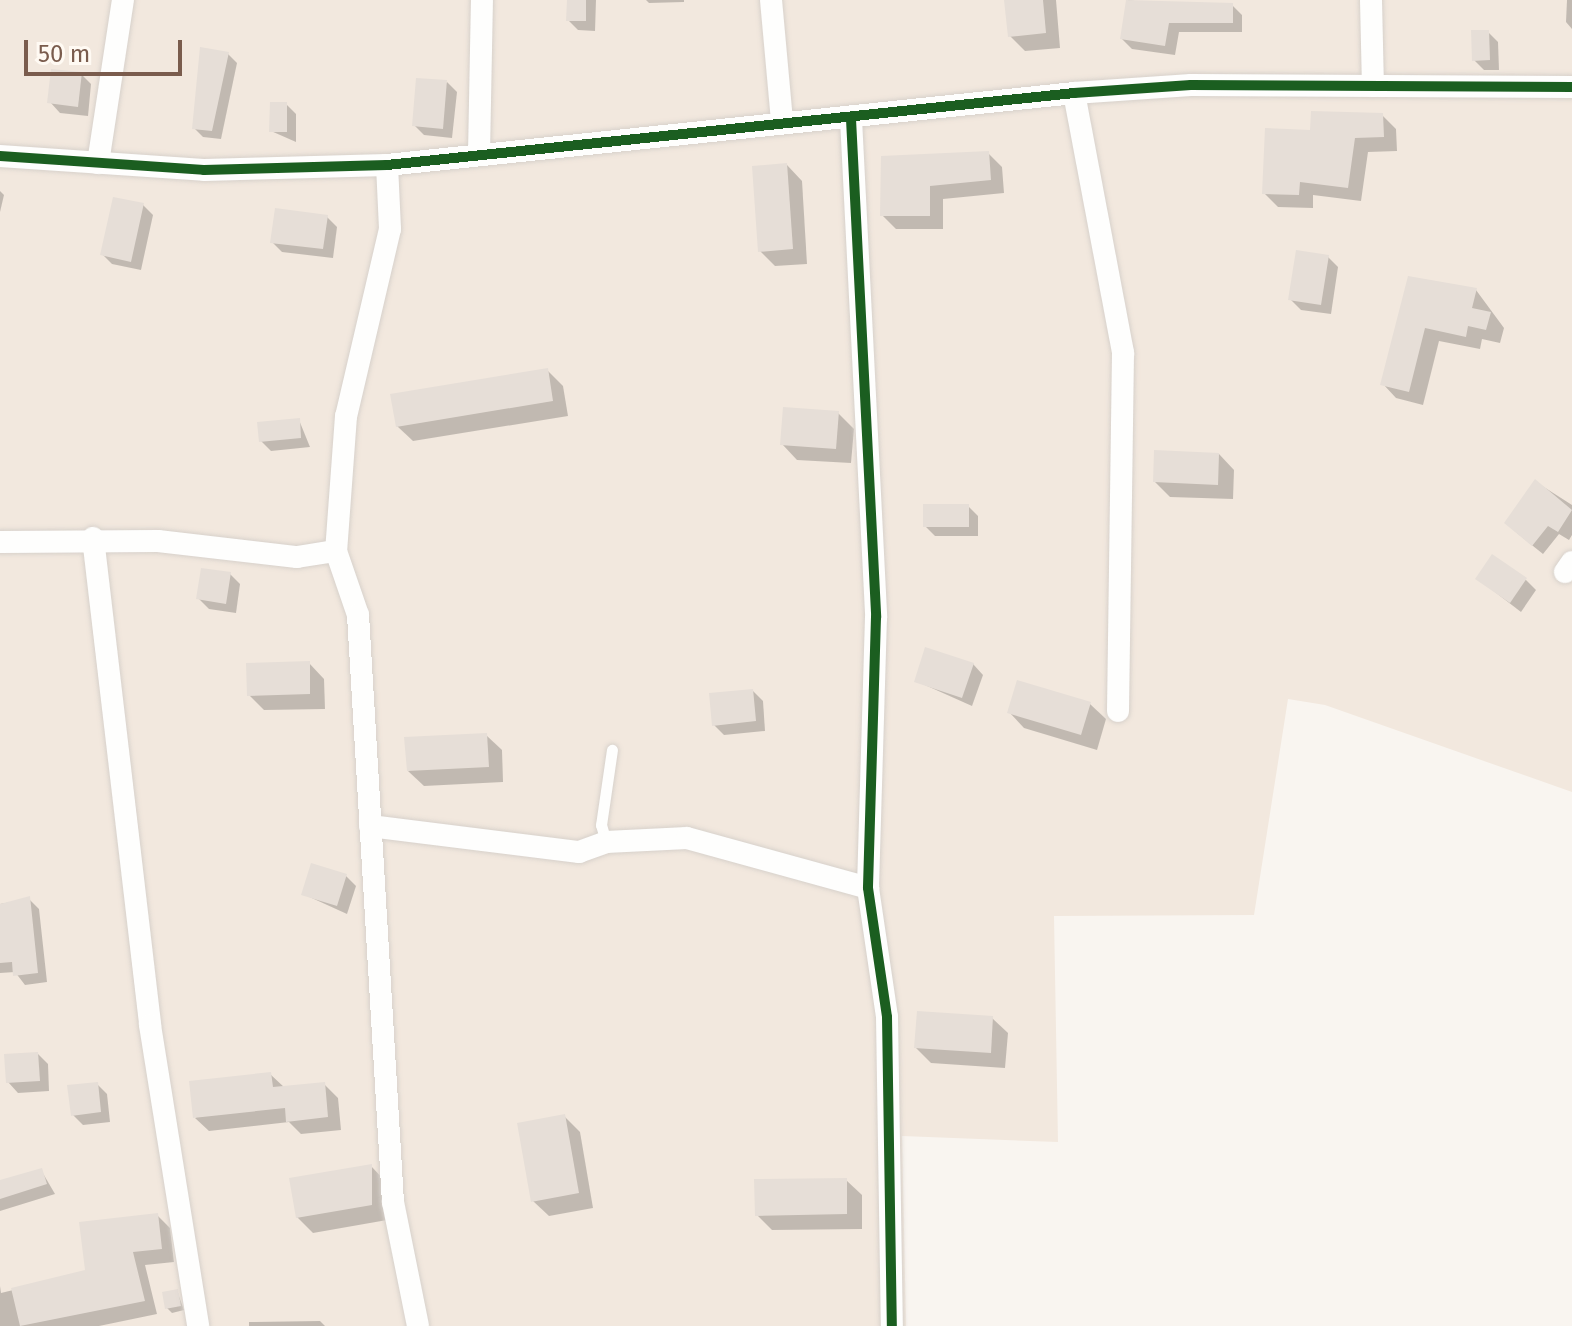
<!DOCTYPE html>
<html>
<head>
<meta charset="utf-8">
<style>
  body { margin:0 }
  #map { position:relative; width:1572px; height:1326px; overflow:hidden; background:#f9f5f0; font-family:"Fira Sans",sans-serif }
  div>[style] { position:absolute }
  .residential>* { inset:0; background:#f2e8de }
  .shadow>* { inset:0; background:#0003 }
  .building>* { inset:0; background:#e6ded7 }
  .roads { filter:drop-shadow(0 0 2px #d7d1cb) drop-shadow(0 0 2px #d7d1cb) }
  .service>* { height:11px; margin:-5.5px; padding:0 5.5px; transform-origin:5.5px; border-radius:5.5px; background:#fefefd }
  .minor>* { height:22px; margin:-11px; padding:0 11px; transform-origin:11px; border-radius:11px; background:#fefefd }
  .cycleway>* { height:10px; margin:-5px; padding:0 5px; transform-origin:5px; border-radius:5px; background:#1b5e20 }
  span { translate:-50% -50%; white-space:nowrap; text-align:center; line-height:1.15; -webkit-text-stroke:6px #fffaf3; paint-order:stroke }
  .scale { position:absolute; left:24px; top:40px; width:158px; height:36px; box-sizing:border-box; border:4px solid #7a5c4d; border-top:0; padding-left:10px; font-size:24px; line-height:28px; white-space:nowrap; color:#7a5c4d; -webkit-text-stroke:6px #fffaf3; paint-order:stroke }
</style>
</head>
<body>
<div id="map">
  <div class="residential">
    <div style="clip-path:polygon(0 0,1572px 0,1572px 792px,1325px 705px,1288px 699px,1254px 915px,1054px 916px,1058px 1142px,902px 1136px,906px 1326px,0 1326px)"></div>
  </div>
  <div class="shadow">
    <div style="clip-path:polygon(569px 0,596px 0,595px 31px,578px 30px,568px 20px)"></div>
    <div style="clip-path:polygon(646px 0,684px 0,684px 2px,649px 3px)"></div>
    <div style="clip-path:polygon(1006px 0,1056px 0,1060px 48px,1025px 51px,1010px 36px)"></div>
    <div style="clip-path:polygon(1128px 0,1190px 9px,1232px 5px,1242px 15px,1242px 32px,1179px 32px,1175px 55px,1132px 49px,1122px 39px)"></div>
    <div style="clip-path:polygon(1567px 0,1572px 0,1572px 29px,1566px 22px)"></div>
    <div style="clip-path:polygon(1488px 32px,1498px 42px,1499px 70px,1484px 70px,1474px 60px)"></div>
    <div style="clip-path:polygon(228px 54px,237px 63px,221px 139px,203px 137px,194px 128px)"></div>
    <div style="clip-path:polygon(81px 74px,91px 84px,88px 116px,60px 113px,50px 102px)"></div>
    <div style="clip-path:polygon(447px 82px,457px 92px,452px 138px,424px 135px,414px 125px)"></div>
    <div style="clip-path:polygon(286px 104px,296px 114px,296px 142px,271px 131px)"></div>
    <div style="clip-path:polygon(1382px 115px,1396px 129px,1397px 151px,1368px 152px,1361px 201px,1313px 195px,1313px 208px,1278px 207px,1264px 193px,1311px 132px)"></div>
    <div style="clip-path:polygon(988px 153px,1002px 167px,1004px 193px,943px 199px,943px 229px,896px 229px,882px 215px,883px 158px)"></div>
    <div style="clip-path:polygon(787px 165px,802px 181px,807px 264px,775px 266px,760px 251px)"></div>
    <div style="clip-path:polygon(0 191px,4px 195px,0 212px)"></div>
    <div style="clip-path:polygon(143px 205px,153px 215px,141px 270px,112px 264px,102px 254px)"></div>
    <div style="clip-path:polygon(327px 217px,337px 227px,333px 258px,282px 252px,272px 242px)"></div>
    <div style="clip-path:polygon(1328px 257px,1338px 267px,1331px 314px,1301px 310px,1291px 300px)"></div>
    <div style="clip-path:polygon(1409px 278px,1476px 290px,1504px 328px,1500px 343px,1482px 339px,1480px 349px,1439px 341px,1423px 405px,1396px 398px,1383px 384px)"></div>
    <div style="clip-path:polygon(547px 370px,563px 386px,568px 416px,413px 441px,397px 426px)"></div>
    <div style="clip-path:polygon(838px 413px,854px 429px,851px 463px,797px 460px,782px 444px)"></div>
    <div style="clip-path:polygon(299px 420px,310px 447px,271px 451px,261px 441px)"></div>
    <div style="clip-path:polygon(1219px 454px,1234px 470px,1233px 499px,1170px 497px,1155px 482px)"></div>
    <div style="clip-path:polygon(1536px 482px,1572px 505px,1572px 535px,1569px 540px,1559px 534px,1543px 554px,1517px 533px)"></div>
    <div style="clip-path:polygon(968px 506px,978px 516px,978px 536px,935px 536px,925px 526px)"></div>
    <div style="clip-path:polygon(230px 574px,240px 584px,236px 613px,209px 609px,199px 599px)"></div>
    <div style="clip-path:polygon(1478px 579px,1526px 580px,1536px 590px,1521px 612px)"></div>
    <div style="clip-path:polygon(309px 663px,324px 679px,325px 709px,264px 710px,249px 695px)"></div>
    <div style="clip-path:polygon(973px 664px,983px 675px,972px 706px,916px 681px)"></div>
    <div style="clip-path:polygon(753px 691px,763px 701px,765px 731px,724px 735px,714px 725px)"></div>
    <div style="clip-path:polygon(1090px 704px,1106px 719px,1097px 750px,1024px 728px,1009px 712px)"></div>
    <div style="clip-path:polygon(486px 735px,502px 750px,503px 782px,424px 786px,408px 771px)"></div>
    <div style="clip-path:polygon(346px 876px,356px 886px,347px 914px,303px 894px)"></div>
    <div style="clip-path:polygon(29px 899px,39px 909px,47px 982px,25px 985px,15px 972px,0 973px,0 904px)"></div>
    <div style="clip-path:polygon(992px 1018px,1008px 1033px,1005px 1068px,931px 1063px,916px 1048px)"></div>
    <div style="clip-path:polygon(38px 1054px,48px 1064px,49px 1091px,18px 1093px,8px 1082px)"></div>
    <div style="clip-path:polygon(270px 1074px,285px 1088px,324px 1084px,338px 1098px,341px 1130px,301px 1134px,289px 1122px,209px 1131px,195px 1118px)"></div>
    <div style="clip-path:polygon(97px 1084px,107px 1094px,110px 1122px,83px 1125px,73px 1115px)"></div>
    <div style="clip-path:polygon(564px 1116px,580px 1132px,593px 1208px,549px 1216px,533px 1201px)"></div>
    <div style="clip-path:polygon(371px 1166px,386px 1182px,387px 1220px,313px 1233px,297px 1217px)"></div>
    <div style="clip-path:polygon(41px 1170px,55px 1194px,0 1211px,0 1182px)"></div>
    <div style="clip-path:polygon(846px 1180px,862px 1195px,862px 1229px,772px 1230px,757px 1215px)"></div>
    <div style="clip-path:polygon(157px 1215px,170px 1228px,174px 1262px,145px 1265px,157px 1314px,99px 1326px,0 1326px,0 1286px,1px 1293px,87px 1272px)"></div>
    <div style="clip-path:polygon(177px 1291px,184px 1310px,172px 1313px,167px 1308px)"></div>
    <div style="clip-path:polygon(320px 1321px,325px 1326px,249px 1326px,249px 1322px)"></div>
  </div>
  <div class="building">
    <div style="clip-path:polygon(567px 0,586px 0,586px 21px,566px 21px)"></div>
    <div style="clip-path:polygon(1004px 0,1043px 0,1046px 33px,1008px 37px)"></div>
    <div style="clip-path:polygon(1126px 0,1233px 3px,1233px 23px,1169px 23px,1165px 46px,1120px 39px)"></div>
    <div style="clip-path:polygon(1471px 30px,1489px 30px,1490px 60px,1472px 61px)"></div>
    <div style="clip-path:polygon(200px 47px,229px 52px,212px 131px,192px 129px)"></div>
    <div style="clip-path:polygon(51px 69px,82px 72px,78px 107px,47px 103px)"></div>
    <div style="clip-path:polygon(416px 78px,447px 80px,443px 129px,412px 126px)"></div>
    <div style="clip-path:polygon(270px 102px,287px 102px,287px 132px,269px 132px)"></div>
    <div style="clip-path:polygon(1311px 111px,1383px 113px,1384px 137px,1355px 138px,1348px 188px,1300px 182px,1299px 195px,1262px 194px,1265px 128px,1310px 130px)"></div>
    <div style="clip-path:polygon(989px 151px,991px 180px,930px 186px,930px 216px,880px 216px,881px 156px)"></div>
    <div style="clip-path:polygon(787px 163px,793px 249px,758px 252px,752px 166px)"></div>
    <div style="clip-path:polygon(113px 197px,144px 203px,131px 262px,100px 255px)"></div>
    <div style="clip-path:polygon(275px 208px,328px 215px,323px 249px,270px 243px)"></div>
    <div style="clip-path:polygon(1296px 250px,1329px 255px,1321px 305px,1288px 300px)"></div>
    <div style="clip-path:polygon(1408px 276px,1477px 288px,1472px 308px,1491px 312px,1486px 330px,1468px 326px,1466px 337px,1425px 328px,1409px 392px,1380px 385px)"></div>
    <div style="clip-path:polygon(548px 368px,553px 401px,396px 427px,390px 394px)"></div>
    <div style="clip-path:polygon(783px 407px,839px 411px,836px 449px,780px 445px)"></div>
    <div style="clip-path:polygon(300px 418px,301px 438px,259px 442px,257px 422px)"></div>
    <div style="clip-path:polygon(1154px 450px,1219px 453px,1218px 485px,1153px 482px)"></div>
    <div style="clip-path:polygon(1535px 479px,1572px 510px,1558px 532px,1548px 526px,1532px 546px,1504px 523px)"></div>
    <div style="clip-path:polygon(923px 504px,969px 504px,969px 527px,923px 527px)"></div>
    <div style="clip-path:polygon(1492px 554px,1527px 578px,1510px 603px,1475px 579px)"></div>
    <div style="clip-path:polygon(201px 568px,231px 572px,226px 604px,196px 599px)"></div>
    <div style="clip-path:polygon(925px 647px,974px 663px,962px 698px,914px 682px)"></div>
    <div style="clip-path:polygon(310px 661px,310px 694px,247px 696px,246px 663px)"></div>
    <div style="clip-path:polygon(1017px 680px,1091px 702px,1081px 735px,1007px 713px)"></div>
    <div style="clip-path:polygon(753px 689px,756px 721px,712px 726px,709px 693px)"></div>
    <div style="clip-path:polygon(487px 733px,489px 767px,407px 771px,404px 737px)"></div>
    <div style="clip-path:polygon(311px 863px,347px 874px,337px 906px,301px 895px)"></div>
    <div style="clip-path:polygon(30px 896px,38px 973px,13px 976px,12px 962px,0 963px,0 904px)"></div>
    <div style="clip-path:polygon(917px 1011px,993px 1016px,991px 1053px,914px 1048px)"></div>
    <div style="clip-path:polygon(38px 1052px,40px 1081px,6px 1083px,4px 1054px)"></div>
    <div style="clip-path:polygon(271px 1072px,273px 1087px,325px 1082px,328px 1117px,286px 1122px,285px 1108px,193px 1118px,189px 1081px)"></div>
    <div style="clip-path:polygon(98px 1082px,101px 1112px,71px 1116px,67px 1085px)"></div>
    <div style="clip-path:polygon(565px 1114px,579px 1193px,531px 1202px,517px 1123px)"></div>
    <div style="clip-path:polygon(372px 1164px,372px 1205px,296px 1218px,289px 1178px)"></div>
    <div style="clip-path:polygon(42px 1168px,47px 1184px,0 1199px,0 1180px)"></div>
    <div style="clip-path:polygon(847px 1178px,847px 1214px,755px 1216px,754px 1179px)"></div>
    <div style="clip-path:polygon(158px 1213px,162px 1249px,133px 1252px,145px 1301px,20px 1326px,11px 1288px,85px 1270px,79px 1222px)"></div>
    <div style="clip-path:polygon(178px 1289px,181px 1306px,165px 1309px,162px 1292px)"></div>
  </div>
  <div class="roads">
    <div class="service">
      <div style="left:606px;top:842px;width:18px;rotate:-106deg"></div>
      <div style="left:601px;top:825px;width:76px;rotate:-81.7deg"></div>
    </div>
    <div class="minor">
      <div style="left:771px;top:0;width:121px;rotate:84.8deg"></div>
      <div style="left:1371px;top:0;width:86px;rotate:88.7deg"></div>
      <div style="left:1074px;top:93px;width:265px;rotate:79.3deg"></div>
      <div style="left:1123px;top:353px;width:358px;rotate:90.8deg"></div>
      <div style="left:851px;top:119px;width:499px;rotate:87.1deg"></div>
      <div style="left:876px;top:617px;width:271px;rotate:91.7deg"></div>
      <div style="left:868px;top:888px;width:130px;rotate:81.6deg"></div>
      <div style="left:887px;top:1017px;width:309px;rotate:89.1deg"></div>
      <div style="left:479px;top:154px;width:154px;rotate:-88.9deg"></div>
      <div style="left:0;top:156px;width:204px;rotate:3.9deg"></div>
      <div style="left:204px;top:170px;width:183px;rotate:-1.6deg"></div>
      <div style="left:387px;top:165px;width:691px;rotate:-5.98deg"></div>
      <div style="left:1074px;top:93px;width:117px;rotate:-3.9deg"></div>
      <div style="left:1191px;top:85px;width:381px;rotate:0.3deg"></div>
      <div style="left:98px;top:163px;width:165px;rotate:-81.3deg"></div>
      <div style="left:387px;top:165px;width:64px;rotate:87.3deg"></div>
      <div style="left:390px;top:229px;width:192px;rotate:103.2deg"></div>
      <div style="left:346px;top:416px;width:135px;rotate:94.2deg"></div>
      <div style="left:336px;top:551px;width:68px;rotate:71deg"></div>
      <div style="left:358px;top:615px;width:588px;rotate:86.59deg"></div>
      <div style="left:393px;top:1202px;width:126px;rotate:78.6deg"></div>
      <div style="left:93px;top:538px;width:490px;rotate:83.3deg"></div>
      <div style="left:150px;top:1025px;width:305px;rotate:80.9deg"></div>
      <div style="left:0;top:542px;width:158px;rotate:-0.4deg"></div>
      <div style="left:158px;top:541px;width:140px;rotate:6.6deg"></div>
      <div style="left:297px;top:557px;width:39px;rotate:-9deg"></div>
      <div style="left:1565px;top:572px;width:12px;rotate:-55deg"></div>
      <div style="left:370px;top:826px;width:211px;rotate:7.1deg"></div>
      <div style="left:579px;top:852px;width:29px;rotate:-20deg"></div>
      <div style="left:606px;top:842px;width:81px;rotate:-2.8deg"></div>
      <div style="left:687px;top:838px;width:188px;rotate:15.4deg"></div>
    </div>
  </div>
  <div class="cycleway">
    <div style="left:851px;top:119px;width:499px;rotate:87.1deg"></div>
    <div style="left:876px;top:617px;width:271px;rotate:91.7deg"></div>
    <div style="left:868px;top:888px;width:130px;rotate:81.6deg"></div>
    <div style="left:887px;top:1017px;width:309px;rotate:89.1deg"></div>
    <div style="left:0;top:156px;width:204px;rotate:3.9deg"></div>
    <div style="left:204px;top:170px;width:183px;rotate:-1.6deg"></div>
    <div style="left:387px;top:165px;width:691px;rotate:-5.98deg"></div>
    <div style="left:1074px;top:93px;width:117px;rotate:-3.9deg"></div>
    <div style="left:1191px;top:85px;width:381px;rotate:0.3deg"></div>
  </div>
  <div class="scale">50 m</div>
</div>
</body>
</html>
